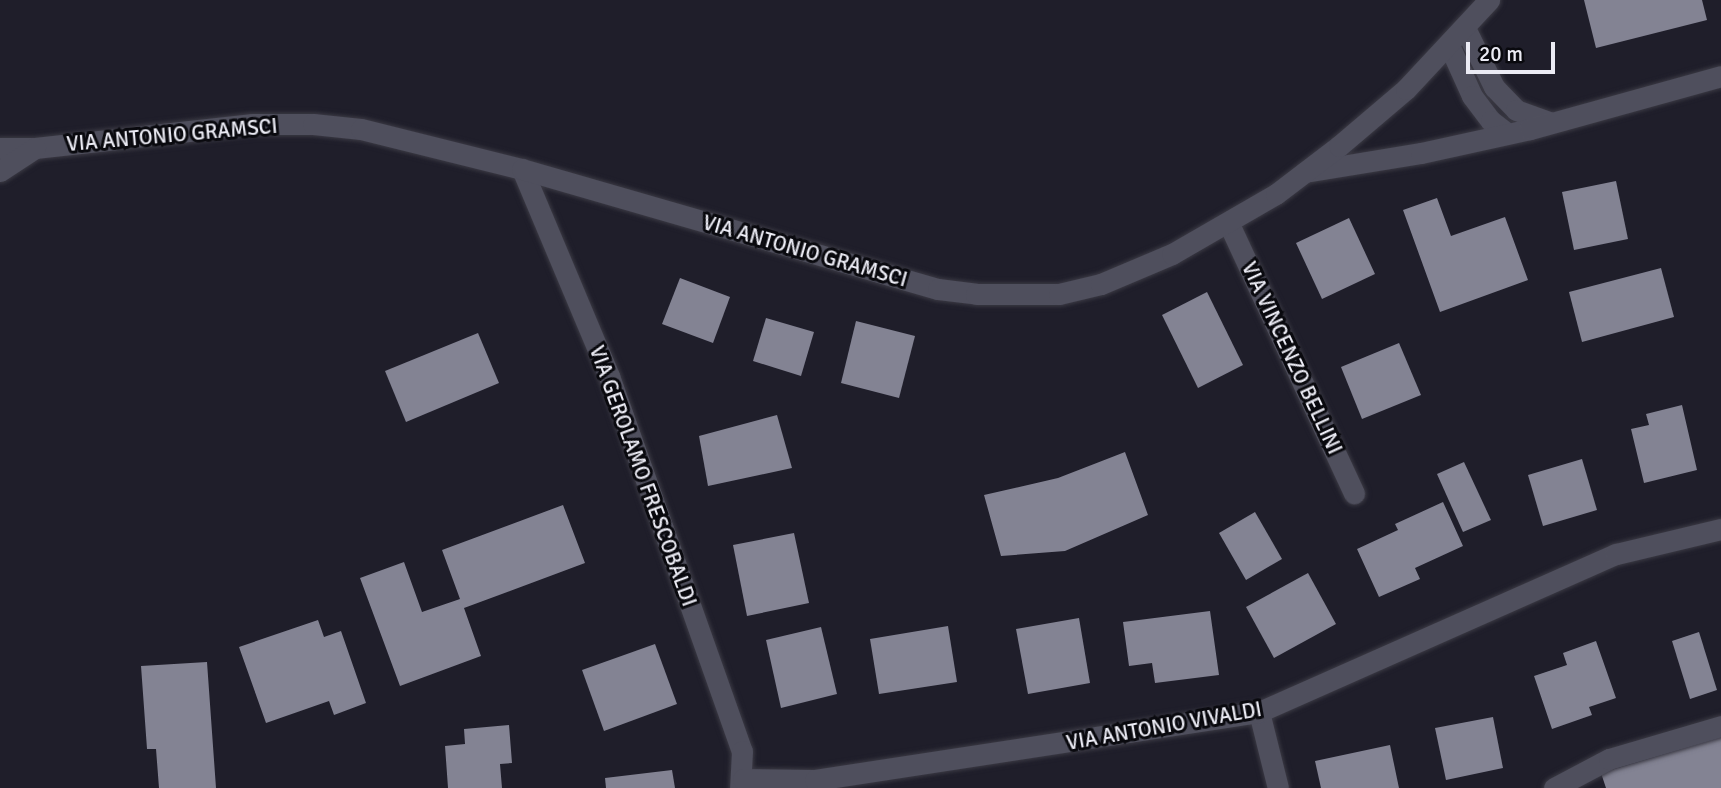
<!DOCTYPE html>
<html>
<head>
<meta charset="utf-8">
<style>
  body { margin:0 }
  #map { position:relative; width:1721px; height:788px; overflow:hidden; background:#1f1e2a; font-family:Signika,sans-serif }
  div>[style] { position:absolute }
  .building>* { inset:0; background:#838393 }
  .roads { filter:drop-shadow(0 0 2px #3b3a44) drop-shadow(0 0 2px #3b3a44) }
  .minor>* { height:21px; margin:-10.5px; padding:0 10.5px; transform-origin:10.5px; border-radius:10.5px; background:#4f4f5d }
  .tertiary>* { height:21px; margin:-10.5px; padding:0 10.5px; transform-origin:10.5px; border-radius:10.5px; background:#4f4f5d }
  span { translate:-50% -50%; white-space:nowrap; text-align:center; line-height:1.15; -webkit-text-stroke:6px #09090e; paint-order:stroke }
  .street-label { font-size:21px; color:#ebebf4 }
  .scale { position:absolute; left:1466px; top:42px; width:89px; height:32px; box-sizing:border-box; border:4px solid #ebebf4; border-top:0; padding-left:9px; font-size:21px; line-height:24px; white-space:nowrap; color:#ebebf4; -webkit-text-stroke:5px #09090e; paint-order:stroke }
</style>
</head>
<body>
<div id="map">
  <div class="building">
    <div style="clip-path:polygon(1584px 0,1702px 0,1707px 20px,1596px 48px)"></div>
    <div style="clip-path:polygon(1616px 181px,1628px 239px,1574px 250px,1562px 192px)"></div>
    <div style="clip-path:polygon(1437px 198px,1451px 236px,1505px 217px,1528px 280px,1440px 312px,1403px 210px)"></div>
    <div style="clip-path:polygon(1349px 218px,1375px 274px,1322px 299px,1296px 243px)"></div>
    <div style="clip-path:polygon(1661px 268px,1674px 317px,1582px 342px,1569px 292px)"></div>
    <div style="clip-path:polygon(680px 278px,730px 297px,713px 343px,662px 324px)"></div>
    <div style="clip-path:polygon(1207px 292px,1243px 365px,1198px 388px,1162px 315px)"></div>
    <div style="clip-path:polygon(766px 318px,814px 332px,801px 376px,753px 361px)"></div>
    <div style="clip-path:polygon(856px 321px,915px 336px,899px 398px,841px 383px)"></div>
    <div style="clip-path:polygon(478px 333px,499px 383px,406px 422px,385px 371px)"></div>
    <div style="clip-path:polygon(1399px 343px,1421px 395px,1362px 419px,1341px 367px)"></div>
    <div style="clip-path:polygon(1682px 405px,1697px 470px,1644px 483px,1631px 429px,1649px 425px,1646px 414px)"></div>
    <div style="clip-path:polygon(777px 415px,792px 468px,708px 486px,699px 436px)"></div>
    <div style="clip-path:polygon(1125px 452px,1148px 515px,1065px 551px,1001px 556px,984px 495px,1058px 478px)"></div>
    <div style="clip-path:polygon(1582px 459px,1597px 510px,1543px 526px,1528px 475px)"></div>
    <div style="clip-path:polygon(1464px 462px,1491px 520px,1463px 532px,1437px 474px)"></div>
    <div style="clip-path:polygon(1443px 502px,1463px 546px,1415px 568px,1420px 579px,1379px 597px,1357px 549px,1398px 530px,1395px 524px)"></div>
    <div style="clip-path:polygon(563px 505px,585px 563px,464px 608px,481px 656px,400px 686px,360px 578px,404px 562px,422px 612px,460px 599px,442px 550px)"></div>
    <div style="clip-path:polygon(1255px 512px,1282px 559px,1246px 580px,1219px 533px)"></div>
    <div style="clip-path:polygon(794px 533px,809px 603px,747px 616px,733px 545px)"></div>
    <div style="clip-path:polygon(1308px 573px,1336px 624px,1274px 658px,1246px 607px)"></div>
    <div style="clip-path:polygon(1210px 611px,1219px 675px,1155px 683px,1152px 663px,1129px 666px,1123px 622px)"></div>
    <div style="clip-path:polygon(1079px 618px,1090px 683px,1028px 694px,1016px 629px)"></div>
    <div style="clip-path:polygon(318px 620px,324px 637px,341px 631px,366px 703px,334px 715px,329px 701px,266px 723px,239px 647px)"></div>
    <div style="clip-path:polygon(948px 626px,957px 682px,879px 694px,870px 639px)"></div>
    <div style="clip-path:polygon(821px 627px,837px 694px,781px 708px,766px 640px)"></div>
    <div style="clip-path:polygon(1699px 632px,1717px 690px,1690px 699px,1672px 641px)"></div>
    <div style="clip-path:polygon(1596px 641px,1616px 698px,1589px 707px,1592px 715px,1552px 729px,1534px 676px,1567px 665px,1563px 653px)"></div>
    <div style="clip-path:polygon(655px 644px,677px 704px,604px 731px,582px 670px)"></div>
    <div style="clip-path:polygon(207px 662px,216px 788px,159px 788px,156px 749px,147px 749px,141px 666px)"></div>
    <div style="clip-path:polygon(1493px 717px,1503px 768px,1446px 780px,1435px 728px)"></div>
    <div style="clip-path:polygon(509px 725px,512px 763px,500px 764px,502px 788px,448px 788px,445px 746px,465px 744px,464px 729px)"></div>
    <div style="clip-path:polygon(1721px 737px,1721px 788px,1606px 788px,1601px 773px)"></div>
    <div style="clip-path:polygon(1390px 745px,1399px 788px,1321px 788px,1315px 761px)"></div>
    <div style="clip-path:polygon(672px 770px,675px 788px,606px 788px,605px 778px)"></div>
  </div>
  <div class="roads">
    <div class="minor">
      <div style="left:1465px;top:28px;width:66px;rotate:63.8deg"></div>
      <div style="left:1494px;top:87px;width:32px;rotate:46deg"></div>
      <div style="left:1516px;top:110px;width:37px;rotate:20deg"></div>
      <div style="left:1449px;top:45px;width:56px;rotate:65.7deg"></div>
      <div style="left:1472px;top:96px;width:31px;rotate:53deg"></div>
      <div style="left:1491px;top:121px;width:20px;rotate:37deg"></div>
      <div style="left:522px;top:169px;width:225px;rotate:67.2deg"></div>
      <div style="left:609px;top:376px;width:398px;rotate:70.5deg"></div>
      <div style="left:742px;top:751px;width:37px;rotate:93deg"></div>
      <div style="left:1305px;top:172px;width:118px;rotate:-9.3deg"></div>
      <div style="left:1421px;top:153px;width:112px;rotate:-12.4deg"></div>
      <div style="left:1530px;top:129px;width:198px;rotate:-15.5deg"></div>
      <div style="left:1229px;top:224px;width:297px;rotate:65.1deg"></div>
      <div style="left:1259px;top:712px;width:78px;rotate:76deg"></div>
      <div style="left:743px;top:779px;width:72px;rotate:0.8deg"></div>
      <div style="left:815px;top:780px;width:449px;rotate:-8.7deg"></div>
      <div style="left:1259px;top:712px;width:390px;rotate:-23.9deg"></div>
      <div style="left:1616px;top:554px;width:108px;rotate:-13.4deg"></div>
      <div style="left:1554px;top:788px;width:62px;rotate:-27.8deg"></div>
      <div style="left:1609px;top:759px;width:117px;rotate:-16.4deg"></div>
    </div>
    <div class="tertiary">
      <div style="left:0;top:148px;width:35px"></div>
      <div style="left:35px;top:148px;width:219px;rotate:-6.3deg"></div>
      <div style="left:253px;top:124px;width:60px"></div>
      <div style="left:313px;top:124px;width:48px;rotate:5.9deg"></div>
      <div style="left:361px;top:129px;width:166px;rotate:14deg"></div>
      <div style="left:522px;top:169px;width:433px;rotate:16.1deg"></div>
      <div style="left:938px;top:289px;width:38px;rotate:7deg"></div>
      <div style="left:976px;top:294px;width:83px"></div>
      <div style="left:1059px;top:294px;width:43px;rotate:-13.4deg"></div>
      <div style="left:1101px;top:284px;width:77px;rotate:-22.9deg"></div>
      <div style="left:1172px;top:254px;width:120px;rotate:-30deg"></div>
      <div style="left:1276px;top:194px;width:79px;rotate:-37.3deg"></div>
      <div style="left:1339px;top:146px;width:88px;rotate:-40.4deg"></div>
      <div style="left:1406px;top:89px;width:122px;rotate:-47deg"></div>
      <div style="left:0;top:171px;width:42px;rotate:-33.3deg"></div>
    </div>
  </div>
  <div class="street-label">
    <span style="left:172px;top:135px;rotate:-5deg">VIA ANTONIO GRAMSCI</span>
    <span style="left:805px;top:251px;rotate:16deg">VIA ANTONIO GRAMSCI</span>
    <span style="left:1292px;top:358px;rotate:65deg">VIA VINCENZO BELLINI</span>
    <span style="left:643px;top:476px;rotate:70deg">VIA GEROLAMO FRESCOBALDI</span>
    <span style="left:1164px;top:726px;rotate:-10deg">VIA ANTONIO VIVALDI</span>
  </div>
  <div class="scale">20 m</div>
</div>
</body>
</html>
